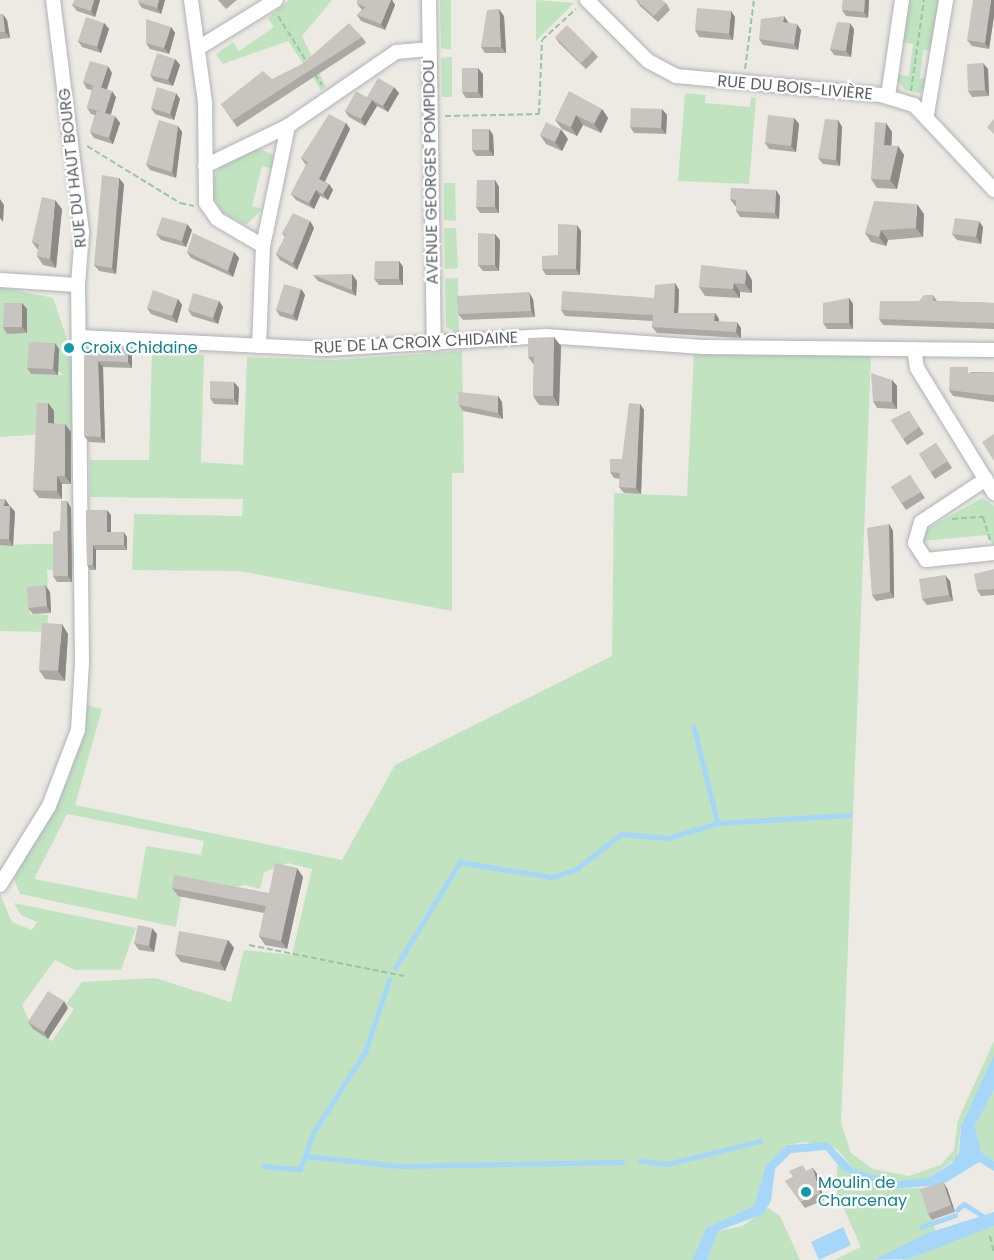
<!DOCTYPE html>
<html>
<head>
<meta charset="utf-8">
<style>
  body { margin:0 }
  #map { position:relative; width:994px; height:1260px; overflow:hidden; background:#eceae3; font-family:Poppins,sans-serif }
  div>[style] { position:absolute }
  .green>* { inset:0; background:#c1e3c0 }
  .water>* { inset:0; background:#a6d7f9 }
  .stream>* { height:4.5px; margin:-2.25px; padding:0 2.25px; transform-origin:2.25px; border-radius:2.25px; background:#a6d7f9 }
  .path>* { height:2px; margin-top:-1px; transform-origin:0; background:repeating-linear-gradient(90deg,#9bc3a5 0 6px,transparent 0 9px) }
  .roads { filter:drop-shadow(0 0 2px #b0b3b7) drop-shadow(0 0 2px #b0b3b7) }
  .street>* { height:14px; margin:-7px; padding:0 7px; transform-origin:7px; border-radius:7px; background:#fff }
  .wall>* { inset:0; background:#aca9a5 }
  .shaded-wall>* { inset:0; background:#8c8a86 }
  .building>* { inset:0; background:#c8c5c0 }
  .dots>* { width:16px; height:16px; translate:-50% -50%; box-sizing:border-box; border:3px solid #fff; border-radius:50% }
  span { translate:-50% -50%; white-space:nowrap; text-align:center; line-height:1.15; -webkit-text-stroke:4.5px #fff; paint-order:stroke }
  .street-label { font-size:16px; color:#5b5e62 }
  .culture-label { font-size:16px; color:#0d838f }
  .left { translate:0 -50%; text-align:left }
</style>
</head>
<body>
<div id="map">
  <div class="green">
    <div style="clip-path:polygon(289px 0,332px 0,302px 36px,326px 87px,321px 90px,288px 41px,223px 64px,216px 54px,233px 42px,239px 51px,274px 27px,268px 18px)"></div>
    <div style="clip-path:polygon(440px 0,451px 0,451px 50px,441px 48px)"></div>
    <div style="clip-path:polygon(536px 0,574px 3px,536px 41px)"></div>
    <div style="clip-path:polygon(908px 0,941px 0,934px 51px,923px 50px,920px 78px,930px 79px,920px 93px,905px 90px,898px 80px,898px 75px,909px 76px,913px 44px,902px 42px)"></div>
    <div style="clip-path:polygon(452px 57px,452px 97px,442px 97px,441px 58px)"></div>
    <div style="clip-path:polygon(685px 93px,706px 95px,705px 103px,750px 107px,751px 97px,756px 98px,749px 184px,678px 181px)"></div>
    <div style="clip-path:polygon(258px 148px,273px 155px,273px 169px,262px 166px,252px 206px,262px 209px,246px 225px,222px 212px,212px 197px,212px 182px,219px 168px)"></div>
    <div style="clip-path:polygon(444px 183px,455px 183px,456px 221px,444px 220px)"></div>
    <div style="clip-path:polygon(444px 228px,456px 228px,458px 268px,445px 269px)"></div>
    <div style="clip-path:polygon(445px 278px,458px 278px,459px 334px,446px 327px)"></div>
    <div style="clip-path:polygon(evenodd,0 287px,53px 298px,71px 350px,76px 432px,0 437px,0 287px,59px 349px,58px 371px,64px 375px,31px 374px,59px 349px)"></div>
    <div style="clip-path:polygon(462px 351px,464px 473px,452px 473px,452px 611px,240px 571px,132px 570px,134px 514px,242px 516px,243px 499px,90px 497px,90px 460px,149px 460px,152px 353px,204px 355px,201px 462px,243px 465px,247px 357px,335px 360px)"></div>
    <div style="clip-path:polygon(evenodd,694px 353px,871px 356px,841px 1123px,851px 1153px,873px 1169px,909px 1176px,941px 1165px,954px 1150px,958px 1120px,994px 1041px,994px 1055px,961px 1126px,957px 1158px,928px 1178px,893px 1181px,854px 1169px,837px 1149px,805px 1142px,787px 1145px,766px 1165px,754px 1206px,706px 1228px,692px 1260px,0 1260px,0 894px,12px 922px,32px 930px,37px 922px,21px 915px,14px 903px,136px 928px,121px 970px,75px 970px,55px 960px,22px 1005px,33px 1029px,52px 1041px,74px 1009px,66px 1004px,82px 982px,155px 978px,231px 1002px,244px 950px,292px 955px,312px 869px,288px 863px,264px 872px,260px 889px,246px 885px,181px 897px,176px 927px,20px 894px,14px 879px,70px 776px,87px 705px,102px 709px,75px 805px,342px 860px,395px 765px,612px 656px,614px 493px,687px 496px,694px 353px,67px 814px,204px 841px,201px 855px,146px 846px,137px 899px,34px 879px,67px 814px)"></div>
    <div style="clip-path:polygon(982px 498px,994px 506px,994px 546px,987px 535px,923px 541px,927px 529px)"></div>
    <div style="clip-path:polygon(78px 543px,77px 570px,47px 570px,48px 590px,29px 592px,30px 614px,48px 615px,47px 632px,0 631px,0 545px)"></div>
    <div style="clip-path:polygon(994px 1090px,994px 1161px,981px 1152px,975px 1126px)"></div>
    <div style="clip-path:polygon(837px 1166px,888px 1189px,921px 1188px,936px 1231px,873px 1260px,834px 1260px,861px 1247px,837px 1194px)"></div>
    <div style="clip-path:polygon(768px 1208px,780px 1216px,800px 1260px,707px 1260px,718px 1231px,742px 1226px)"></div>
    <div style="clip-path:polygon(994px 1226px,994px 1260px,902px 1260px,916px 1252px)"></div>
  </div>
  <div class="water">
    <div style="clip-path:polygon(994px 1055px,994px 1090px,975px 1126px,981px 1152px,994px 1161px,994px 1171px,979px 1162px,942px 1185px,892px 1189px,842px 1170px,826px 1150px,791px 1153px,775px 1169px,771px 1201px,763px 1214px,718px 1231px,707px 1260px,692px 1260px,706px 1228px,754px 1206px,766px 1165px,787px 1145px,827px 1142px,854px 1169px,893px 1181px,928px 1178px,952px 1163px,959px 1153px,961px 1126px)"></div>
    <div style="clip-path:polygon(994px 1212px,994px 1226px,908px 1259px,873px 1260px,928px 1233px)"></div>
    <div style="clip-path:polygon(843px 1227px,851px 1245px,819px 1260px,811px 1242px)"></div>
  </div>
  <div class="stream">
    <div style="left:694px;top:727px;width:99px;rotate:76deg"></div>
    <div style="left:395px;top:968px;width:124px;rotate:-58.5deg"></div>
    <div style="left:460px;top:862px;width:93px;rotate:9.3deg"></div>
    <div style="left:552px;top:877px;width:24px;rotate:-17deg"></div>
    <div style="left:575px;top:870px;width:58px;rotate:-38deg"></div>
    <div style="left:621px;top:834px;width:47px;rotate:4.9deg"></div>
    <div style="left:668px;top:838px;width:52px;rotate:-16.7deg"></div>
    <div style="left:718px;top:823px;width:132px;rotate:-3.5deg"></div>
    <div style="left:305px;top:1156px;width:24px;rotate:-71deg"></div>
    <div style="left:313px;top:1133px;width:96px;rotate:-57.3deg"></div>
    <div style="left:365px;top:1052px;width:76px;rotate:-71.6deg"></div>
    <div style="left:640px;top:1161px;width:27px;rotate:6deg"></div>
    <div style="left:667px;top:1164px;width:96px;rotate:-13.9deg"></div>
    <div style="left:263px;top:1166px;width:37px;rotate:5deg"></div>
    <div style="left:300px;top:1169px;width:14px;rotate:-69deg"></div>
    <div style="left:305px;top:1156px;width:96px;rotate:6deg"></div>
    <div style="left:400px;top:1166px;width:222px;rotate:-1deg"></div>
    <div style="left:957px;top:1210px;width:9px;rotate:-41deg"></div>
    <div style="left:964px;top:1204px;width:26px;rotate:32deg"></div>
    <div style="left:921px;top:1227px;width:36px;rotate:-19deg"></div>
  </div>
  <div class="path">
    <div style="left:278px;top:16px;width:54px;rotate:57.8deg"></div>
    <div style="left:745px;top:69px;width:70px;rotate:-82.6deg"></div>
    <div style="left:315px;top:74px;width:13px;rotate:58deg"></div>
    <div style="left:911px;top:91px;width:92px;rotate:-81.9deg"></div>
    <div style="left:445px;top:116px;width:94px;rotate:-1.2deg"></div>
    <div style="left:539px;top:114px;width:74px;rotate:-87.7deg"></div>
    <div style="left:542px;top:40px;width:46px;rotate:-42.4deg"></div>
    <div style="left:87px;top:146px;width:109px;rotate:31.5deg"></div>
    <div style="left:180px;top:203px;width:14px;rotate:12deg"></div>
    <div style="left:952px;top:519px;width:31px;rotate:-4deg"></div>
    <div style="left:983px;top:517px;width:24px;rotate:73deg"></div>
    <div style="left:249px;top:945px;width:158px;rotate:11.3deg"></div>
    <div style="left:990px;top:1236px;width:17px;rotate:77deg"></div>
  </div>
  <div class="roads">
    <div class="street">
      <div style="left:191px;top:0;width:103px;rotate:82.2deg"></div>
      <div style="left:205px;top:102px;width:101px;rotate:89.4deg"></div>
      <div style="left:206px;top:203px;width:19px;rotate:55deg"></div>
      <div style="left:217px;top:219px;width:53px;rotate:30.4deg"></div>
      <div style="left:429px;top:0;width:344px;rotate:89.2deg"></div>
      <div style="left:587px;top:0;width:86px;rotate:45deg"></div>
      <div style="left:648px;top:61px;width:32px;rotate:28deg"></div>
      <div style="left:676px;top:76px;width:206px;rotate:5.3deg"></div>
      <div style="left:881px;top:95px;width:34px;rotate:17deg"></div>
      <div style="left:914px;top:105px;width:117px;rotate:46.7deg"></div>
      <div style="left:200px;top:47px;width:89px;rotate:-31.7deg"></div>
      <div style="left:888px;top:96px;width:97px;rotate:-81.7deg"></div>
      <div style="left:927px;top:114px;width:116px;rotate:-80.5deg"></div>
      <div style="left:205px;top:166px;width:92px;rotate:-25.7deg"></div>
      <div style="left:288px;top:126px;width:131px;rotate:-34.4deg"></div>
      <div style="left:396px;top:52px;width:33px;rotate:-5deg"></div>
      <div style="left:0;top:280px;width:78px;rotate:3.7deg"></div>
      <div style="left:80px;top:337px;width:246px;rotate:2.8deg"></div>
      <div style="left:326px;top:349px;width:220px;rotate:-3.4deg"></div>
      <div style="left:546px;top:336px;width:157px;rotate:4deg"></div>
      <div style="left:703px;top:347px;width:291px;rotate:0.6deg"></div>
      <div style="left:259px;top:346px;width:100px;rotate:-87.7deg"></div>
      <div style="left:263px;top:246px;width:123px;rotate:-78.2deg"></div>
      <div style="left:914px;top:349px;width:19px;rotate:81deg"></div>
      <div style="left:917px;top:368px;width:147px;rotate:58.4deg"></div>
      <div style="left:986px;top:479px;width:78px;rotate:146.5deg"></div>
      <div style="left:921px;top:522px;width:22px;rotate:106deg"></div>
      <div style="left:915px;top:543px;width:20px;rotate:57deg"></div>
      <div style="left:926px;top:560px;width:68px;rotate:-5.9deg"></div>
      <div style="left:0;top:885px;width:93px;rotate:-58.2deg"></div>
      <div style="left:49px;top:806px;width:81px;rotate:-69.1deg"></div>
      <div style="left:78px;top:730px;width:67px;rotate:-86.6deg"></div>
      <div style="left:82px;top:663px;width:378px;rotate:-90.6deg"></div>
      <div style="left:78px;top:285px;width:53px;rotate:-85.7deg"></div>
      <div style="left:82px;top:232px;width:234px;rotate:-97.1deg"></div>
    </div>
  </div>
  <div class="wall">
    <div style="clip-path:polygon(75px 0,100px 0,95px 17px,77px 11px,72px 5px)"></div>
    <div style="clip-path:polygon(165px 0,161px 14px,142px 8px,138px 2px)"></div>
    <div style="clip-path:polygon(218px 0,237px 0,226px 9px)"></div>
    <div style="clip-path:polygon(357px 0,392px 0,395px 5px,385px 30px,361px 21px,357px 15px,362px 10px,357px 4px)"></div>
    <div style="clip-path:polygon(636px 0,666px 3px,670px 10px,658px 22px,640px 6px)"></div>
    <div style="clip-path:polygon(843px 0,869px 0,868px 18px,846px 16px,842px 10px)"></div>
    <div style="clip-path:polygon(994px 0,994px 16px,989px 49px,972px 46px,967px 40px)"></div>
    <div style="clip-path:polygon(0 14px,7px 20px,10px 38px,0 39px)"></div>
    <div style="clip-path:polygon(504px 16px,506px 53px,485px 53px,481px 47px)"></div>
    <div style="clip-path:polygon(735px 17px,733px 40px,699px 37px,695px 30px)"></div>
    <div style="clip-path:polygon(788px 22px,801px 30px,798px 50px,763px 45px,759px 39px)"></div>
    <div style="clip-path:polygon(104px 23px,109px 29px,101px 53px,82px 47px,78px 41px)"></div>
    <div style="clip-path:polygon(171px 27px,175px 33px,169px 54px,150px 49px,146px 43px)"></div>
    <div style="clip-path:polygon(854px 29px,851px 57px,834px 55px,830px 49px)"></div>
    <div style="clip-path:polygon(362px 37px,366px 43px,237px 127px,221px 104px)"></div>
    <div style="clip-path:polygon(555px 37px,593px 51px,598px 57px,586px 69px,559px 43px)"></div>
    <div style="clip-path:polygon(175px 59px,180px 65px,173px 86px,154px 81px,150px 75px)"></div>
    <div style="clip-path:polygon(988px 69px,989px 96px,972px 97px,968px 91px)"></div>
    <div style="clip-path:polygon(112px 73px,107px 90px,116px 97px,111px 115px,120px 123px,113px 144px,94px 138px,90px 132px,95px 115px,91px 114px,87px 108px,92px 90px,87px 89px,83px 82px)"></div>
    <div style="clip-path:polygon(483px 74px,483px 98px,466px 98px,462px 92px)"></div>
    <div style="clip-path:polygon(399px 93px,388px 112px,377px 106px,365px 126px,349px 117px,345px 111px,367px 97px)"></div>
    <div style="clip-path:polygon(180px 99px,174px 120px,155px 114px,151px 108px)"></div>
    <div style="clip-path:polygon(602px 109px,608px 118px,601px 133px,583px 125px,577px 136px,562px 129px,555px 120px)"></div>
    <div style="clip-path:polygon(662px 109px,667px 115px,666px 134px,634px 133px,630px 127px)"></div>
    <div style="clip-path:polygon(794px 118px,799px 124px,796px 152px,769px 149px,765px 143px)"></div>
    <div style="clip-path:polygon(838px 120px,842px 127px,840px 166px,823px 164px,818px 158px)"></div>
    <div style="clip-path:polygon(346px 123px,350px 129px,325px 182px,329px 184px,333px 190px,328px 200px,320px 196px,314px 209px,296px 200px,291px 194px,306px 165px,301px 158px)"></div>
    <div style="clip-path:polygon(886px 123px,892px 132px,891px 146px,898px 146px,904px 155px,897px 189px,877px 188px,871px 179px)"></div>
    <div style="clip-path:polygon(178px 126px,182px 132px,176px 178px,150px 170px,146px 164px)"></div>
    <div style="clip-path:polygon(489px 129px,493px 135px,494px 156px,476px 156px,472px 150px)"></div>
    <div style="clip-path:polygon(540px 135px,568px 139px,562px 151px,546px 144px)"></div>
    <div style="clip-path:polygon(495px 180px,499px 187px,499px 213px,480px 213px,476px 207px)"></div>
    <div style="clip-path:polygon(124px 184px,116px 274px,99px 271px,94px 265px)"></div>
    <div style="clip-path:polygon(780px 196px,779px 219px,740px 217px,736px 211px,736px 206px,735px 206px,730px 199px)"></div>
    <div style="clip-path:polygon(62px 209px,56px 268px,43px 265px,37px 256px,38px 250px,32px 242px)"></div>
    <div style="clip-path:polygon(924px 214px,923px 237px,888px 240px,886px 246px,871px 242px,865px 233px)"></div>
    <div style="clip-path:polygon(310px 221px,314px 228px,297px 270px,280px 260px,276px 254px,285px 237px,282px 233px)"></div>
    <div style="clip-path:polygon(983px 227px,981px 244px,957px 240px,952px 234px)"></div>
    <div style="clip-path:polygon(192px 230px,186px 247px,161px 240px,156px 234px)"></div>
    <div style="clip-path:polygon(581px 231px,580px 275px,546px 275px,542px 269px,558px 255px)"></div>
    <div style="clip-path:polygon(500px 240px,499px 271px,483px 271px,478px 265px)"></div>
    <div style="clip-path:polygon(187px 252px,234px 252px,239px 258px,233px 277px,191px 258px)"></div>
    <div style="clip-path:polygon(399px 261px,403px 267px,403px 285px,379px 285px,374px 279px)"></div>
    <div style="clip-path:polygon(313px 275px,357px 281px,356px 296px,318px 281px)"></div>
    <div style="clip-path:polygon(752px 280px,752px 293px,740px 292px,740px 298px,705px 296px,699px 287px)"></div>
    <div style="clip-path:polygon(675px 283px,679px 290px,678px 313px,715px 313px,719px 319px,719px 321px,741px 328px,741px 338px,657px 333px,652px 327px,653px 321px,565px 316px,561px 310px,654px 298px)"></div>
    <div style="clip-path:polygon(301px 289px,305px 295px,297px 321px,280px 316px,276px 310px)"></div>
    <div style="clip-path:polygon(933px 295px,937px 301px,994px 303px,994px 329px,883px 325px,879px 319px)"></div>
    <div style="clip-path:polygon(849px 298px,853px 304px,853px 329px,827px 329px,823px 323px)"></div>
    <div style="clip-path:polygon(178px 299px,182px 305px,177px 323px,151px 314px,147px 308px)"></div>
    <div style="clip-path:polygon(533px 299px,535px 317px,463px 320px,458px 314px)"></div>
    <div style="clip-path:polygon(219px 301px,223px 307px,218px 324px,192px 316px,188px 310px)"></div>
    <div style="clip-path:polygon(27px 309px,27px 333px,7px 334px,3px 327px)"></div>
    <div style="clip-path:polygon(84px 345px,132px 355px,132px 368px,103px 367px,105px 443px,89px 442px,84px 436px)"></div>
    <div style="clip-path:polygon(561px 346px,559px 406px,539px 405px,533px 396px,534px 365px,528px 357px)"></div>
    <div style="clip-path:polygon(59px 349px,58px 375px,31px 374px,27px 368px)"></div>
    <div style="clip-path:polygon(971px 372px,994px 372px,994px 402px,953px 396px,949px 390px)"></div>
    <div style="clip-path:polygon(892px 380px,897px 386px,897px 409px,877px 408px,873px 401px)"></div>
    <div style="clip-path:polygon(239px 388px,238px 405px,214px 404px,210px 398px)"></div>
    <div style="clip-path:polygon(498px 396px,502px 402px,503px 419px,463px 411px,459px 405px)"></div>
    <div style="clip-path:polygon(48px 403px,54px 411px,54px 423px,71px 432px,71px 484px,62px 484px,62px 499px,39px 498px,33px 490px)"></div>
    <div style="clip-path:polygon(640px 404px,644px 410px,641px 494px,624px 493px,619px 487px,620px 479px,614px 478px,610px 472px,622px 459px)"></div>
    <div style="clip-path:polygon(909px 411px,924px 434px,907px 445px,891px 420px)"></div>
    <div style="clip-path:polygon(936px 443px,952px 468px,935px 479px,919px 454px)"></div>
    <div style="clip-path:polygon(910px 475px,925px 498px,906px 510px,891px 487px)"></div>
    <div style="clip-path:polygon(0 499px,9px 505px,15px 512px,13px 546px,0 545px)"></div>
    <div style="clip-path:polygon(67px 501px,71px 508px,72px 582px,57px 582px,53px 576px,60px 530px)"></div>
    <div style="clip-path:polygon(86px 510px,111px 515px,111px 532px,127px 537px,127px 550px,96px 550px,96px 570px,90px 570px,87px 565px)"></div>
    <div style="clip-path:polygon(889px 524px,893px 531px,894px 598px,876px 601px,872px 595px)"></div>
    <div style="clip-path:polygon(994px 569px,994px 595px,981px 596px,977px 590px)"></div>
    <div style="clip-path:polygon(950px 581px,953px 601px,927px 605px,922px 599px)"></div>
    <div style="clip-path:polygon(50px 592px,51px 613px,33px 614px,28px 608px)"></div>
    <div style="clip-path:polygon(68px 634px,65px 681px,45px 679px,39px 670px)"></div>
    <div style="clip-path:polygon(303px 877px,287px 949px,265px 945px,259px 936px,264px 913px,178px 896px,172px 888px,269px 893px)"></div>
    <div style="clip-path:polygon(157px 934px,154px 952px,139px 950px,134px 943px)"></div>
    <div style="clip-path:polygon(228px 940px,234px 948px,225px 971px,181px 962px,175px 954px)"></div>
    <div style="clip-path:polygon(68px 1008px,48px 1039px,33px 1029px,28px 1022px)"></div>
    <div style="clip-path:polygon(813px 1168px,817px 1174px,824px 1200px,805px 1208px,785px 1181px)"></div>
    <div style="clip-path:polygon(947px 1188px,955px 1212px,932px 1220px,928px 1214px)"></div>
  </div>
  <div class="shaded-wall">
    <div style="clip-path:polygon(94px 0,100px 0,95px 17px,91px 11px)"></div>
    <div style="clip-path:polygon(159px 0,165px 0,161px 14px,157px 8px)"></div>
    <div style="clip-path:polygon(391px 0,392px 0,395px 5px,385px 30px,381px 24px)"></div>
    <div style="clip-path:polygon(865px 0,869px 0,868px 18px,864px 12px)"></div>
    <div style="clip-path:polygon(991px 0,994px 0,994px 16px,989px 49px,985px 43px)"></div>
    <div style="clip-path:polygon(499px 9px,504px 16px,506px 53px,501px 47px)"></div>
    <div style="clip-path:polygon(731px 11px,735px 17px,733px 40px,729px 34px)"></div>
    <div style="clip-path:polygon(3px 14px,7px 20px,10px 38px,5px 32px)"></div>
    <div style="clip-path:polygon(784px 16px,788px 22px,787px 28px,783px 22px)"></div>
    <div style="clip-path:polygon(104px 23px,109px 29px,101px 53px,97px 47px)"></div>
    <div style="clip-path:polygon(850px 23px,854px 29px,851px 57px,846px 51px)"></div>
    <div style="clip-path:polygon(797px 24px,801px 30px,798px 50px,794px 44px)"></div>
    <div style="clip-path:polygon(171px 27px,175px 33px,169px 54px,164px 48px)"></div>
    <div style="clip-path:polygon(175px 59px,180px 65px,173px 86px,168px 80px)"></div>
    <div style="clip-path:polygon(983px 63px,988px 69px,989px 96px,985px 90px)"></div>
    <div style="clip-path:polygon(108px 66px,112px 73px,105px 94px,101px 88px)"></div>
    <div style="clip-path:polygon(478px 68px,483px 74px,483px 98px,478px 92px)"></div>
    <div style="clip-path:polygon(394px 87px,399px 93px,388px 112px,383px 106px)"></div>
    <div style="clip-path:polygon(112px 91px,116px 97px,109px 119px,105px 113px)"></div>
    <div style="clip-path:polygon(176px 93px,180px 99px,174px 120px,170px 114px)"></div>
    <div style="clip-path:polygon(372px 100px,377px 106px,365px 126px,361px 119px)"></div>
    <div style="clip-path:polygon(602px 109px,608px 118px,601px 133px,594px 124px)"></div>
    <div style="clip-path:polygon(662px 109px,667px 115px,666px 134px,661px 128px)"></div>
    <div style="clip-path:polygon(576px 115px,583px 125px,577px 136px,571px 127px)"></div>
    <div style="clip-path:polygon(115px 116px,120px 123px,113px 144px,109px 138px)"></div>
    <div style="clip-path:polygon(794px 118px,799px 124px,796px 152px,791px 146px)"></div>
    <div style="clip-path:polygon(838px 120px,842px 127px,840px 166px,836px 160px)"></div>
    <div style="clip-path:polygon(346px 123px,350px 129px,323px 185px,319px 179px)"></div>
    <div style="clip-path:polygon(886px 123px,892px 132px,891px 154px,884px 145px)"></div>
    <div style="clip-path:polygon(178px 126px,182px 132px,176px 178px,172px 172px)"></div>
    <div style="clip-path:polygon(489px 129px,493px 135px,494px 156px,489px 150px)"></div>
    <div style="clip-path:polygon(561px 129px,568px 139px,562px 151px,555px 142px)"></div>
    <div style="clip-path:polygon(898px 146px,904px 155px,897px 189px,890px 180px)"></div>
    <div style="clip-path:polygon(119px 178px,124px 184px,116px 274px,112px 268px)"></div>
    <div style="clip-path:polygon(495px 180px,499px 187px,499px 213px,495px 207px)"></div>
    <div style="clip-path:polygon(329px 184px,333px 190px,328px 200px,323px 194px)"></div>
    <div style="clip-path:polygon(316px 190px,320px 196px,314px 209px,309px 203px)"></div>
    <div style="clip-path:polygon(776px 190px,780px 196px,779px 219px,775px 213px)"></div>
    <div style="clip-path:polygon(0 199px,4px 205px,3px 222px,0 218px)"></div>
    <div style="clip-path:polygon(55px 200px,62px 209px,56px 268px,50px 259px)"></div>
    <div style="clip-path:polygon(917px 204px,924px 214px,923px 237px,916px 228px)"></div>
    <div style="clip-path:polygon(310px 221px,314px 228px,297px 270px,293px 263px)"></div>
    <div style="clip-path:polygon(979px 221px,983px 227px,981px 244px,976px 237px)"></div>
    <div style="clip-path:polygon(187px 224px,192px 230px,186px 247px,182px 241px)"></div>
    <div style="clip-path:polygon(577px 225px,581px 231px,580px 275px,576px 269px)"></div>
    <div style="clip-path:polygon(881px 230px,888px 240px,886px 246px,879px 237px)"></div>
    <div style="clip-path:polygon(495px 234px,500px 240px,499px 271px,495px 265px)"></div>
    <div style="clip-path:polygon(234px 252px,239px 258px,233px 277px,228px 271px)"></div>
    <div style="clip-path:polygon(399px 261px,403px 267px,403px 285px,399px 279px)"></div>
    <div style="clip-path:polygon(746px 270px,752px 280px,752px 293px,745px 284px)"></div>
    <div style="clip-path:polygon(352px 274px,357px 281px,356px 296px,352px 290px)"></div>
    <div style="clip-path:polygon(675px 283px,679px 290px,678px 319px,674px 313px)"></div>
    <div style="clip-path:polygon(734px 283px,740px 292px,740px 298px,733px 289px)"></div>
    <div style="clip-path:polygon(301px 289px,305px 295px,297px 321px,293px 315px)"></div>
    <div style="clip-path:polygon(529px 292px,533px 299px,535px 317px,531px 311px)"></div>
    <div style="clip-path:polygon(849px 298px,853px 304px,853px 329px,849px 323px)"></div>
    <div style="clip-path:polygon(178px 299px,182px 305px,177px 323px,172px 316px)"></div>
    <div style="clip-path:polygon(219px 301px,223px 307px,218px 324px,213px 318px)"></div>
    <div style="clip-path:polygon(22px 303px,27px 309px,27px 333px,22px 327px)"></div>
    <div style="clip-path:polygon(715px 313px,719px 319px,719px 327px,714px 321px)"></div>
    <div style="clip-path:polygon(737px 322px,741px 328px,741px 338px,736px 332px)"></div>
    <div style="clip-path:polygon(554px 337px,561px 346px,559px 406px,553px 396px)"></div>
    <div style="clip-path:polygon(55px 343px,59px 349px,58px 375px,53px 369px)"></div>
    <div style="clip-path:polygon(128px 349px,132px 355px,132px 368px,128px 362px)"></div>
    <div style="clip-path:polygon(98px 361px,103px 367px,105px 443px,101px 437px)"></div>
    <div style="clip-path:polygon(892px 380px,897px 386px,897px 409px,892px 402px)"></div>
    <div style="clip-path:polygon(234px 382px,239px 388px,238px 405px,234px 399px)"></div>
    <div style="clip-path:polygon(498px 396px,502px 402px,503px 419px,498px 413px)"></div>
    <div style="clip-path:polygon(48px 403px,54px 411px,54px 431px,48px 423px)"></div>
    <div style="clip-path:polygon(640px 404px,644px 410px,641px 494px,636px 488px)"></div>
    <div style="clip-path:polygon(65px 424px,71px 432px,71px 484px,65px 476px)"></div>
    <div style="clip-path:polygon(57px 476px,62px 484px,62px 499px,57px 491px)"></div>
    <div style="clip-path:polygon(5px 499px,9px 505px,9px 512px,4px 506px)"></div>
    <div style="clip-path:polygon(67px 501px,71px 508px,72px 582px,68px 576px)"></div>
    <div style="clip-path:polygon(10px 506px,15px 512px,13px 546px,9px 539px)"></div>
    <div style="clip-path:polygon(107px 510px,111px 515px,111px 537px,107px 532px)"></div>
    <div style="clip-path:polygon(889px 524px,893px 531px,894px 598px,890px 592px)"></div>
    <div style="clip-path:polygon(124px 532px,127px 537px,127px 550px,124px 545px)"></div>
    <div style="clip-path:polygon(93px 545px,96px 550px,96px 570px,93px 565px)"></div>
    <div style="clip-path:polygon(945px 575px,950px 581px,953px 601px,949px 595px)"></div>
    <div style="clip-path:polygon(45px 585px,50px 592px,51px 613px,47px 606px)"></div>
    <div style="clip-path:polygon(62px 624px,68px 634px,65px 681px,58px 671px)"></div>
    <div style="clip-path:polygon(297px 868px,303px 877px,287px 949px,281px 941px)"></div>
    <div style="clip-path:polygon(152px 928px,157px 934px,154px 952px,149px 946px)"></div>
    <div style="clip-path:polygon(228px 940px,234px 948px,225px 971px,220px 962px)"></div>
    <div style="clip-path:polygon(64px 1001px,68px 1008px,48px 1039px,44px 1032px)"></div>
    <div style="clip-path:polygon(813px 1168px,817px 1174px,824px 1200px,820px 1193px)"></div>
    <div style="clip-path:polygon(943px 1182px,947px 1188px,955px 1212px,951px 1205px)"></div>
  </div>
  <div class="building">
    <div style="clip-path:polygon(75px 0,94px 0,91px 11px,72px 5px)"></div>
    <div style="clip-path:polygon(138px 0,159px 0,157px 8px,138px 2px)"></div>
    <div style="clip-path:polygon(357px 0,391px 0,381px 24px,357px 15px,366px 7px,357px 4px)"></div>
    <div style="clip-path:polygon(636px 0,662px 0,666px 3px,654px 16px)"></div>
    <div style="clip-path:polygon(843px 0,865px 0,864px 12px,842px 10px)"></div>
    <div style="clip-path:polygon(973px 0,991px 0,985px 43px,967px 40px)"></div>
    <div style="clip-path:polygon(697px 8px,731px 11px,729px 34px,695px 30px)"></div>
    <div style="clip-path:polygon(499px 9px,501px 47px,481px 47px,487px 10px)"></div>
    <div style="clip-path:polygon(0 14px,3px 14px,5px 32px,0 32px)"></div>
    <div style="clip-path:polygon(784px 16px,783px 22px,797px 24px,794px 44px,759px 39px,761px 19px)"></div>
    <div style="clip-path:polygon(86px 17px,104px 23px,97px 47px,78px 41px)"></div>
    <div style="clip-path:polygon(146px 19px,171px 27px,164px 48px,146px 43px)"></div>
    <div style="clip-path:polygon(837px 22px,850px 23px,846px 51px,830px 49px)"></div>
    <div style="clip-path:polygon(349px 23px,362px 37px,233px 120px,221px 104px,263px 71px,272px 79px,302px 64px)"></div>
    <div style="clip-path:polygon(567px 25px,593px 51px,581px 63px,555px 37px)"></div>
    <div style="clip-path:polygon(157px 53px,175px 59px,168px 80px,150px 75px)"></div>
    <div style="clip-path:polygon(90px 61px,108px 66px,101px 88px,83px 82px)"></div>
    <div style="clip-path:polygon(983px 63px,985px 90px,968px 91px,967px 64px)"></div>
    <div style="clip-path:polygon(462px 68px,478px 68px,478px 92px,462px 92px)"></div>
    <div style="clip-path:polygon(378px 78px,394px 87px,383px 106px,367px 97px)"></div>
    <div style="clip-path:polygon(93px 85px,112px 91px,105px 113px,115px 116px,109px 138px,90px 132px,97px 111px,103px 112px,87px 108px)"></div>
    <div style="clip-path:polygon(157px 87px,176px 93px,170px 114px,151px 108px)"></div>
    <div style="clip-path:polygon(356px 91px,372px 100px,361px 119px,345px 111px)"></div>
    <div style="clip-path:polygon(569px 91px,602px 109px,594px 124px,576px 115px,571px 127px,555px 120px)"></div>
    <div style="clip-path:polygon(631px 108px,662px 109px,661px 128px,630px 127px)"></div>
    <div style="clip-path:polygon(329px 114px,346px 123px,319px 179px,329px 184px,323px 194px,316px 190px,309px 203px,291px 194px,308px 162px,301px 158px)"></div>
    <div style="clip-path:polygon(768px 115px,794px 118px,791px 146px,765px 143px)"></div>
    <div style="clip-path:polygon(825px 119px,838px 120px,836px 160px,818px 158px)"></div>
    <div style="clip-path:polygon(994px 119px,994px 134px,987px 127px)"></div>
    <div style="clip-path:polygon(159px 120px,178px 126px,172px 172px,146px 164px)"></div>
    <div style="clip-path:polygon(546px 122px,561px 129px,555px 142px,540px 135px)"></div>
    <div style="clip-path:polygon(875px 122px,886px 123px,884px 145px,898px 146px,890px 180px,871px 179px)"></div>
    <div style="clip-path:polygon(472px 129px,489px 129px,489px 150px,472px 150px)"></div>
    <div style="clip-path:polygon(102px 175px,119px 178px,112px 268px,94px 265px)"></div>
    <div style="clip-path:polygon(477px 180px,495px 180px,495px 207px,476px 207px)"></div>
    <div style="clip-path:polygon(731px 188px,776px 190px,775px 213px,736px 211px,736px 200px,730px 199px)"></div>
    <div style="clip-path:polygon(42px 197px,55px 200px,50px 259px,37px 256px,39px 244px,32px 242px)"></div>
    <div style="clip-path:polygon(874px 201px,917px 204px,916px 228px,881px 230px,879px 237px,865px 233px)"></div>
    <div style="clip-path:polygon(293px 213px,310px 221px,293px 263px,276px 254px,286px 235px,282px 233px)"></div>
    <div style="clip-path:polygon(162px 217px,187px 224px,182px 241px,156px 234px)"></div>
    <div style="clip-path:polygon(955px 218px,979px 221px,976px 237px,952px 234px)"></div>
    <div style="clip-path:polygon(558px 224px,577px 225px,576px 269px,542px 269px,542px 256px,558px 255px)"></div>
    <div style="clip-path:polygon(193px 233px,234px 252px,228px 271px,187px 252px)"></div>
    <div style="clip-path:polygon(478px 233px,495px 234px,495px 265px,478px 265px)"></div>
    <div style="clip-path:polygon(375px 261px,399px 261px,399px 279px,374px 279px)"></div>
    <div style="clip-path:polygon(701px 265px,746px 270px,745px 284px,734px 283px,733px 289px,699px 287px)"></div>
    <div style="clip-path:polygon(352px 274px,352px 290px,313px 275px)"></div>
    <div style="clip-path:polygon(675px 283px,674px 313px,715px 313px,714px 321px,737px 322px,736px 332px,652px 327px,653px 315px,561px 310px,562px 291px,654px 298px,655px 285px)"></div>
    <div style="clip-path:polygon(284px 284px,301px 289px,293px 315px,276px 310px)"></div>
    <div style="clip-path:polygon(153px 290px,178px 299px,172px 316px,147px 308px)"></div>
    <div style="clip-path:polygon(529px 292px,531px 311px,458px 314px,457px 296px)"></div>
    <div style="clip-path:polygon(193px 293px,219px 301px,213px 318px,188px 310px)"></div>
    <div style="clip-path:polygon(924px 295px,933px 295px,933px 301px,994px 303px,994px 323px,879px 319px,880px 301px,919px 301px)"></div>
    <div style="clip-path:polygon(849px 298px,849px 323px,823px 323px,823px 303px)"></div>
    <div style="clip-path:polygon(4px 303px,22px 303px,22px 327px,3px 327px)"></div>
    <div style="clip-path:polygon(554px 337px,553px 396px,533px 396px,534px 357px,528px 357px,528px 338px)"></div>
    <div style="clip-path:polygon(29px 342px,55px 343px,53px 369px,27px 368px)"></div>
    <div style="clip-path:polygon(84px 345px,128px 349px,128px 362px,98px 361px,101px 437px,84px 436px)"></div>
    <div style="clip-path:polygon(950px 367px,968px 367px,968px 373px,994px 372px,994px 395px,989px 395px,949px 390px)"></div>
    <div style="clip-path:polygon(871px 373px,892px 380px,892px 402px,873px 401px)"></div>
    <div style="clip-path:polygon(210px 381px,234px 382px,234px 399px,210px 398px)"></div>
    <div style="clip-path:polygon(458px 392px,498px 396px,498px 413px,459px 405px)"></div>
    <div style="clip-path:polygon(37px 403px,48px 403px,48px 423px,65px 424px,65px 476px,57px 476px,57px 491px,33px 490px)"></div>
    <div style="clip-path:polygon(629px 403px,640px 404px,636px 488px,619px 487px,620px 473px,610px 472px,610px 459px,622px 459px)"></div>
    <div style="clip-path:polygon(909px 411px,919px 427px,903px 439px,891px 420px)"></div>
    <div style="clip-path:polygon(994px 434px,994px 461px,982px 442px)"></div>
    <div style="clip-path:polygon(936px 443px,948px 461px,931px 472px,919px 454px)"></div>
    <div style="clip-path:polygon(910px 475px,921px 492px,902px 503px,891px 487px)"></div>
    <div style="clip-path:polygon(0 499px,5px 499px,4px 506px,10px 506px,9px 539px,0 539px)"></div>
    <div style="clip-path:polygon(61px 501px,67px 501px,68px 576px,53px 576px,53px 532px,60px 530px)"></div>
    <div style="clip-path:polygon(86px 510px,107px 510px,107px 532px,124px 532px,124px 545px,93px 545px,93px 565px,87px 565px)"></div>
    <div style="clip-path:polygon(889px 524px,890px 592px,872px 595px,867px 528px)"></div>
    <div style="clip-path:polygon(994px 569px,994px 589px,977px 590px,974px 574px)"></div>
    <div style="clip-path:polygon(945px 575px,949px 595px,922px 599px,919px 579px)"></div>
    <div style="clip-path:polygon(45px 585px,47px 606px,28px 608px,27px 587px)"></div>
    <div style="clip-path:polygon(42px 623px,62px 624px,58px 671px,39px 670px)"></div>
    <div style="clip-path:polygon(275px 863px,297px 868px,281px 941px,259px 936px,266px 906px,172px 888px,174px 875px,269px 893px)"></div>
    <div style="clip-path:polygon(138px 925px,152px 928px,149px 946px,134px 943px)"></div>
    <div style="clip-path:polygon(179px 931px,228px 940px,220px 962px,175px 954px)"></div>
    <div style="clip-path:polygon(48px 991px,64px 1001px,44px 1032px,28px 1022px)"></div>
    <div style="clip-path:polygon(803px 1165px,806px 1171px,813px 1168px,820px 1193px,801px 1202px,785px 1181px,793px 1177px,789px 1171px)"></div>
    <div style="clip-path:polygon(943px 1182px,951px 1205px,928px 1214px,920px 1189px)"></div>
  </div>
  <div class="dots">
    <div style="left:69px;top:348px;background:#0f9aa8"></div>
    <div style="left:806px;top:1192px;background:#0f9aa8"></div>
  </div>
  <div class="street-label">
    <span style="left:795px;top:88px;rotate:5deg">RUE DU BOIS-LIVIÈRE</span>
    <span style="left:73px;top:168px;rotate:-96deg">RUE DU HAUT BOURG</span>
    <span style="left:431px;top:172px;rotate:-91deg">AVENUE GEORGES POMPIDOU</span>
    <span style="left:416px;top:343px;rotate:-3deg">RUE DE LA CROIX CHIDAINE</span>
  </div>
  <div class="culture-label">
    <span class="left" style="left:81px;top:348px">Croix Chidaine</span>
    <span class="left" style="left:818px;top:1192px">Moulin de<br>Charcenay</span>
  </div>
</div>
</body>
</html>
